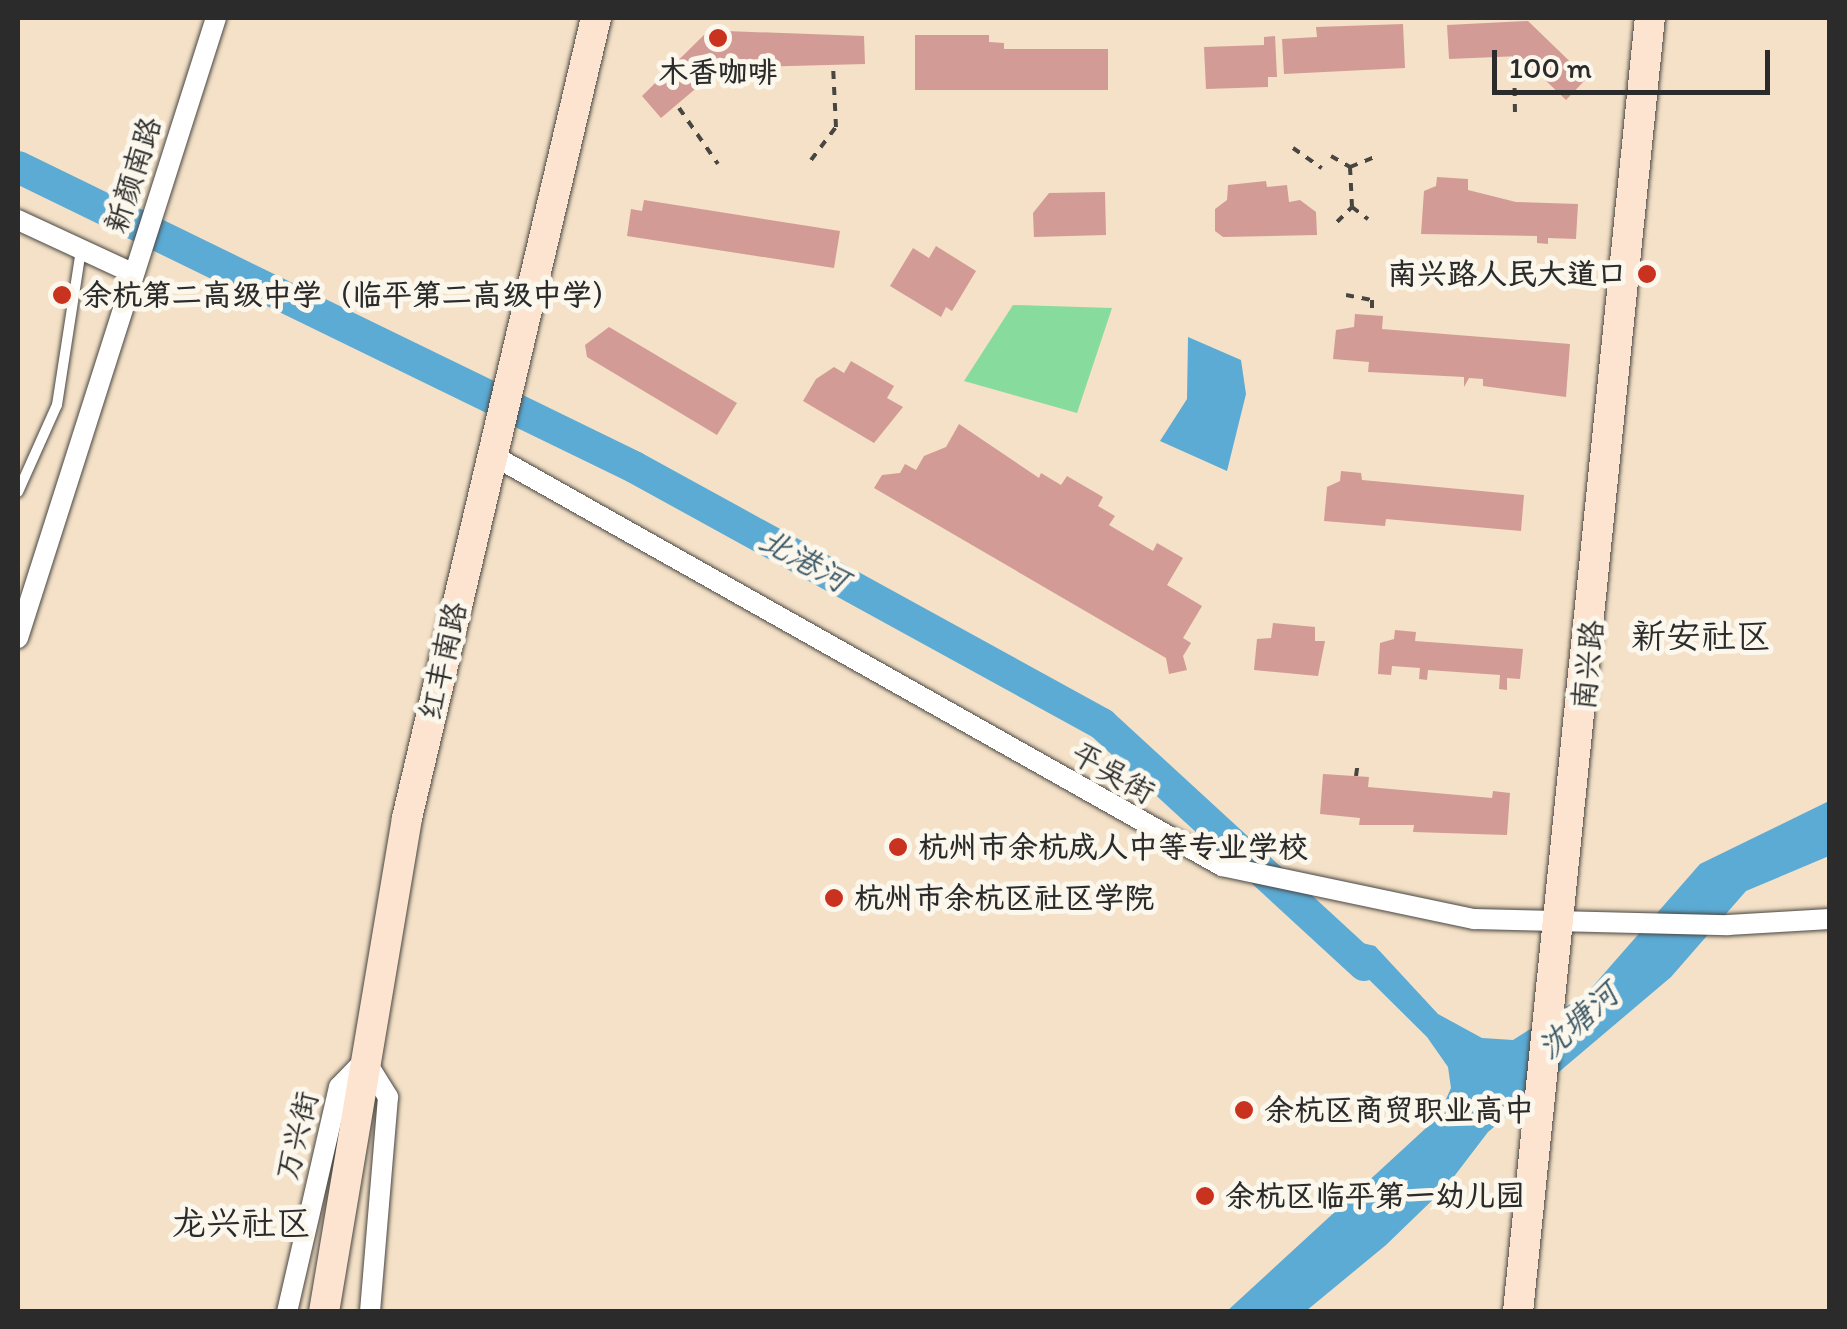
<!DOCTYPE html>
<html>
<head>
<meta charset="utf-8">
<style>
  body { margin:0 }
  #map { position:relative; width:1847px; height:1329px; overflow:hidden; background:#f4e1c7; font-family:Itim,"LXGW WenKai TC",sans-serif }
  div>[style] { position:absolute }
  .green>* { inset:0; background:#86db9d }
  .water>* { inset:0; background:#5babd5 }
  .river>* { height:32px; margin:-16px; padding:0 16px; transform-origin:16px; border-radius:16px; background:#5babd5 }
  .building>* { inset:0; background:#d39b96 }
  .path>* { height:4px; margin-top:-2px; transform-origin:0; background:repeating-linear-gradient(90deg,#494642 0 8px,transparent 0 16px) }
  .roads { filter:drop-shadow(0 0 2px #494642) drop-shadow(0 0 2px #494642) }
  .lane>* { height:10px; margin:-5px; padding:0 5px; transform-origin:5px; border-radius:5px; background:#fff }
  .street>* { height:20px; margin:-10px; padding:0 10px; transform-origin:10px; border-radius:10px; background:#fff }
  .secondary>* { height:30px; margin:-15px; padding:0 15px; transform-origin:15px; border-radius:15px; background:#fde4d1 }
  .dots>* { width:28px; height:28px; translate:-50% -50%; box-sizing:border-box; border:5px solid #fbf7ec; border-radius:50% }
  span { translate:-50% -50%; white-space:nowrap; text-align:center; line-height:1.15; -webkit-text-stroke:10px #fbf7ec; paint-order:stroke }
  .poi-label { font-size:30px; color:#2b2b2b; font-weight:700 }
  .right { translate:-100% -50%; text-align:right }
  .left { translate:0 -50%; text-align:left }
  .street-label { font-size:30px; color:#2b2b2b }
  .water-label { font-size:32px; color:#3c5866; font-style:italic }
  .quarter-label { font-size:35px; color:#2b2b2b }
  .frame { position:absolute; inset:0; border:20px solid #2b2b2b; pointer-events:none }
  .scale { position:absolute; left:1492px; top:50px; width:278px; height:45px; box-sizing:border-box; border:5px solid #2b2b2b; border-top:0; padding-left:12px; font-size:30px; line-height:35px; white-space:nowrap; color:#2b2b2b; -webkit-text-stroke:8px #fbf7ec; paint-order:stroke }
</style>
</head>
<body>
<div id="map">
  <div class="green">
    <div style="clip-path:polygon(1013px 305px,1112px 308px,1077px 413px,964px 381px)"></div>
  </div>
  <div class="water">
    <div style="clip-path:polygon(1188px 337px,1241px 360px,1246px 394px,1227px 471px,1160px 441px,1187px 399px)"></div>
    <div style="clip-path:polygon(1829px 801px,1829px 856px,1746px 891px,1671px 977px,1488px 1132px,1446px 1187px,1386px 1245px,1306px 1311px,1226px 1312px,1438px 1117px,1451px 1088px,1448px 1067px,1427px 1037px,1323px 934px,1375px 946px,1438px 1014px,1482px 1038px,1513px 1040px,1586px 994px,1700px 864px)"></div>
  </div>
  <div class="river">
    <div style="left:18px;top:167px;width:685px;rotate:25.97deg"></div>
    <div style="left:634px;top:467px;width:534px;rotate:28.77deg"></div>
    <div style="left:1102px;top:724px;width:356px;rotate:42.6deg"></div>
  </div>
  <div class="building">
    <div style="clip-path:polygon(1528px 21px,1587px 78px,1566px 100px,1520px 56px,1449px 59px,1447px 25px)"></div>
    <div style="clip-path:polygon(1403px 24px,1405px 68px,1284px 74px,1282px 39px,1317px 37px,1316px 27px)"></div>
    <div style="clip-path:polygon(726px 31px,864px 36px,865px 64px,720px 68px,661px 118px,642px 96px,707px 32px)"></div>
    <div style="clip-path:polygon(915px 35px,989px 35px,989px 42px,1004px 43px,1004px 49px,1108px 49px,1108px 90px,915px 90px)"></div>
    <div style="clip-path:polygon(1275px 36px,1277px 77px,1268px 77px,1268px 87px,1206px 89px,1204px 47px,1264px 45px,1264px 37px)"></div>
    <div style="clip-path:polygon(1437px 177px,1468px 179px,1468px 190px,1516px 202px,1578px 204px,1576px 239px,1548px 238px,1548px 244px,1537px 243px,1537px 236px,1421px 234px,1424px 191px,1436px 186px)"></div>
    <div style="clip-path:polygon(1266px 181px,1267px 187px,1287px 185px,1289px 202px,1300px 200px,1316px 212px,1317px 235px,1223px 237px,1215px 231px,1215px 209px,1227px 200px,1228px 185px)"></div>
    <div style="clip-path:polygon(1105px 192px,1106px 235px,1034px 237px,1033px 213px,1049px 193px)"></div>
    <div style="clip-path:polygon(644px 200px,840px 231px,834px 268px,627px 236px,631px 209px,642px 211px)"></div>
    <div style="clip-path:polygon(936px 246px,976px 271px,952px 311px,946px 307px,941px 317px,890px 286px,913px 248px,929px 258px)"></div>
    <div style="clip-path:polygon(1355px 314px,1383px 316px,1382px 329px,1570px 344px,1566px 397px,1483px 386px,1483px 379px,1469px 378px,1464px 387px,1464px 377px,1368px 372px,1369px 362px,1333px 359px,1336px 330px,1354px 327px)"></div>
    <div style="clip-path:polygon(609px 327px,737px 403px,717px 435px,587px 357px,585px 345px)"></div>
    <div style="clip-path:polygon(851px 361px,894px 386px,887px 398px,903px 407px,874px 443px,803px 401px,816px 379px,834px 367px,844px 373px)"></div>
    <div style="clip-path:polygon(959px 424px,1039px 478px,1041px 473px,1061px 485px,1067px 476px,1103px 497px,1098px 506px,1115px 516px,1109px 525px,1153px 551px,1157px 543px,1183px 558px,1167px 585px,1202px 606px,1183px 638px,1191px 643px,1183px 656px,1187px 670px,1169px 674px,1166px 658px,874px 488px,882px 475px,900px 473px,905px 464px,916px 470px,924px 456px,946px 447px)"></div>
    <div style="clip-path:polygon(1341px 471px,1361px 473px,1362px 480px,1524px 495px,1521px 531px,1386px 519px,1385px 526px,1324px 521px,1327px 487px,1340px 481px)"></div>
    <div style="clip-path:polygon(1273px 623px,1315px 627px,1315px 641px,1325px 641px,1318px 676px,1254px 670px,1257px 639px,1271px 638px)"></div>
    <div style="clip-path:polygon(1395px 630px,1416px 632px,1415px 641px,1523px 649px,1520px 679px,1507px 678px,1507px 690px,1499px 689px,1500px 675px,1428px 670px,1427px 680px,1419px 679px,1420px 668px,1392px 666px,1391px 675px,1378px 674px,1380px 643px,1394px 639px)"></div>
    <div style="clip-path:polygon(1323px 774px,1369px 777px,1368px 787px,1492px 798px,1493px 791px,1510px 793px,1507px 835px,1413px 832px,1414px 825px,1359px 825px,1360px 818px,1320px 814px)"></div>
  </div>
  <div class="path">
    <div style="left:1514px;top:56px;width:59px;rotate:89deg"></div>
    <div style="left:679px;top:108px;width:68px;rotate:55.1deg"></div>
    <div style="left:1293px;top:148px;width:35px;rotate:35deg"></div>
    <div style="left:1331px;top:156px;width:22px;rotate:30deg"></div>
    <div style="left:1350px;top:167px;width:29px;rotate:-22deg"></div>
    <div style="left:811px;top:160px;width:41px;rotate:-52.9deg"></div>
    <div style="left:836px;top:127px;width:62px;rotate:-92.8deg"></div>
    <div style="left:1350px;top:167px;width:40px;rotate:87.1deg"></div>
    <div style="left:1352px;top:207px;width:20px;rotate:37deg"></div>
    <div style="left:1337px;top:222px;width:21px;rotate:-45deg"></div>
    <div style="left:1346px;top:295px;width:26px;rotate:11deg"></div>
    <div style="left:1372px;top:300px;width:15px;rotate:90deg"></div>
    <div style="left:1356px;top:776px;width:15px;rotate:-82deg"></div>
  </div>
  <div class="roads">
    <div class="lane">
      <div style="left:18px;top:492px;width:95px;rotate:-65.9deg"></div>
      <div style="left:57px;top:405px;width:157px;rotate:-81.2deg"></div>
    </div>
    <div class="street">
      <div style="left:18px;top:220px;width:126px;rotate:24.9deg"></div>
      <div style="left:494px;top:456px;width:836px;rotate:29.39deg"></div>
      <div style="left:1222px;top:866px;width:258px;rotate:11.9deg"></div>
      <div style="left:1474px;top:919px;width:254px;rotate:1.4deg"></div>
      <div style="left:1728px;top:925px;width:102px;rotate:-3.4deg"></div>
      <div style="left:18px;top:638px;width:651px;rotate:-72.29deg"></div>
      <div style="left:287px;top:1312px;width:231px;rotate:-77deg"></div>
      <div style="left:339px;top:1087px;width:37px;rotate:-46deg"></div>
      <div style="left:365px;top:1060px;width:44px;rotate:58.1deg"></div>
      <div style="left:388px;top:1097px;width:216px;rotate:94.8deg"></div>
    </div>
    <div class="secondary">
      <div style="left:324px;top:1312px;width:501px;rotate:-80.46deg"></div>
      <div style="left:407px;top:818px;width:822px;rotate:-76.71deg"></div>
      <div style="left:1518px;top:1312px;width:1301px;rotate:-84.18deg"></div>
    </div>
  </div>
  <div class="dots">
    <div style="left:718px;top:38px;background:#c8321e"></div>
    <div style="left:1647px;top:274px;background:#c8321e"></div>
    <div style="left:62px;top:295px;background:#c8321e"></div>
    <div style="left:898px;top:847px;background:#c8321e"></div>
    <div style="left:834px;top:898px;background:#c8321e"></div>
    <div style="left:1244px;top:1110px;background:#c8321e"></div>
    <div style="left:1205px;top:1196px;background:#c8321e"></div>
  </div>
  <div class="poi-label">
    <span style="left:718px;top:72px">木香咖啡</span>
    <span class="right" style="left:1627px;top:274px">南兴路人民大道口</span>
    <span class="left" style="left:82px;top:295px">余杭第二高级中学（临平第二高级中学）</span>
    <span class="left" style="left:918px;top:847px">杭州市余杭成人中等专业学校</span>
    <span class="left" style="left:854px;top:898px">杭州市余杭区社区学院</span>
    <span class="left" style="left:1264px;top:1110px">余杭区商贸职业高中</span>
    <span class="left" style="left:1225px;top:1196px">余杭区临平第一幼儿园</span>
  </div>
  <div class="street-label">
    <span style="left:133px;top:175px;rotate:-72deg">新颜南路</span>
    <span style="left:443px;top:661px;rotate:-77deg">红丰南路</span>
    <span style="left:1588px;top:665px;rotate:-84deg">南兴路</span>
    <span style="left:1113px;top:773px;rotate:30deg">平吴街</span>
    <span style="left:297px;top:1136px;rotate:-76deg">万兴街</span>
  </div>
  <div class="water-label">
    <span style="left:804px;top:560px;rotate:29deg">北港河</span>
    <span style="left:1578px;top:1021px;rotate:-42deg">沈塘河</span>
  </div>
  <div class="quarter-label">
    <span style="left:1701px;top:636px">新安社区</span>
    <span style="left:241px;top:1223px">龙兴社区</span>
  </div>
  <div class="frame"></div>
  <div class="scale">100 m</div>
</div>
</body>
</html>
